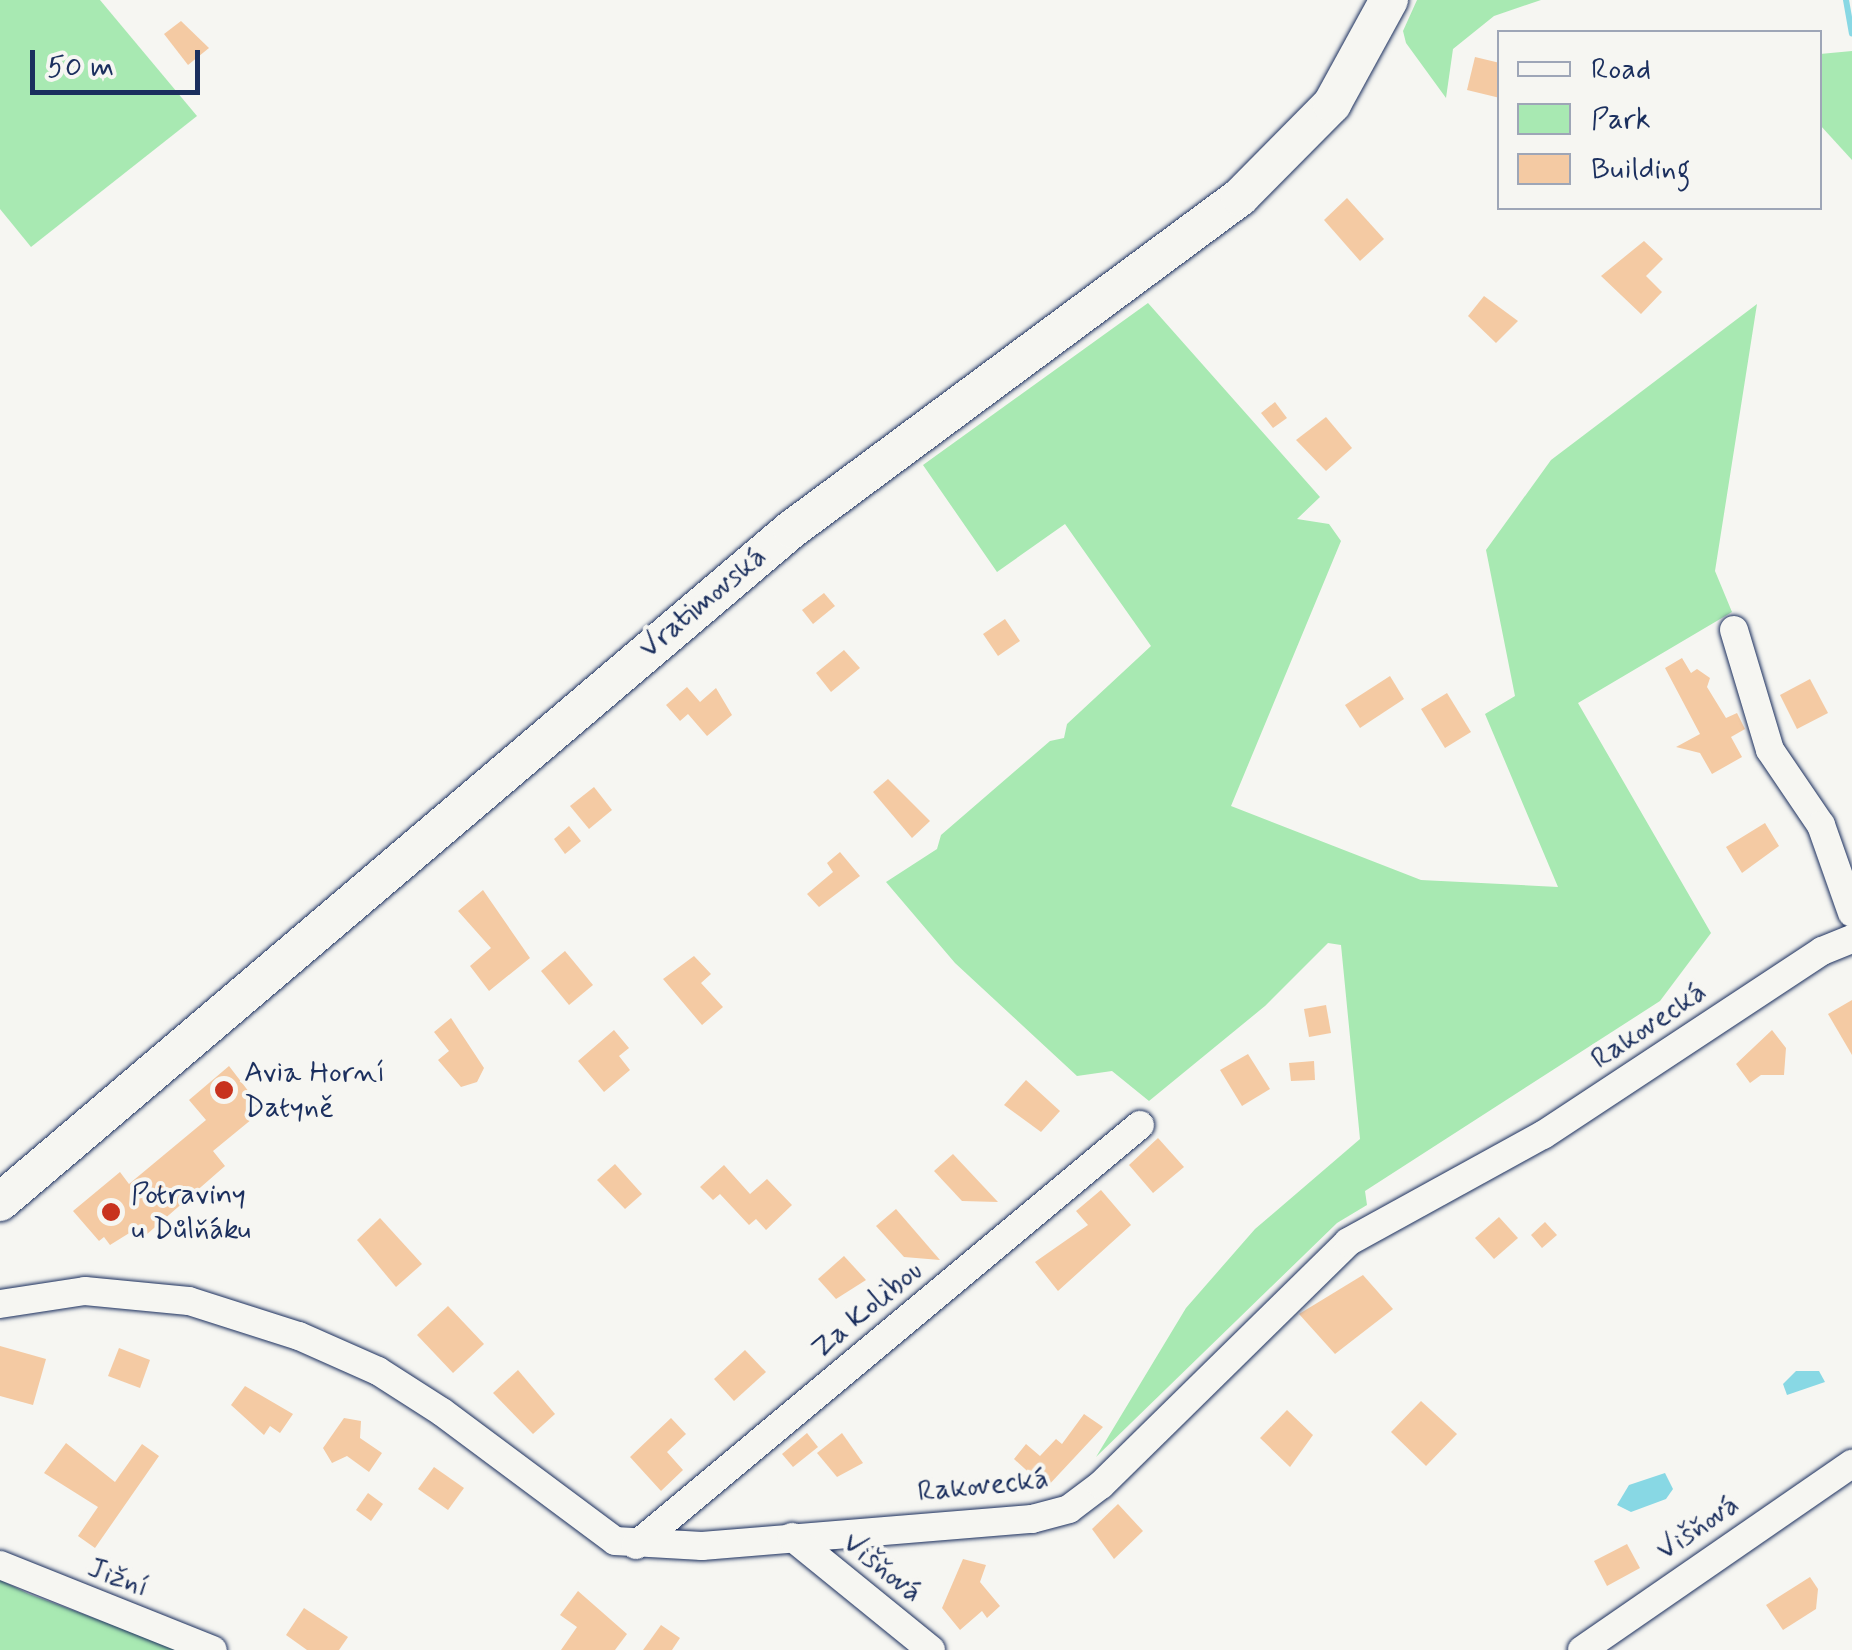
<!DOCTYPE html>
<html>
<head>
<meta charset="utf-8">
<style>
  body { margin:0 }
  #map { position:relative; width:1852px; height:1650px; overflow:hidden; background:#f6f6f2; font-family:Mynerve,sans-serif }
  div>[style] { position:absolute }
  .green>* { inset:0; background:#a8e9b2 }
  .water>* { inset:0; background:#88d8e4 }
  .stream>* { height:6px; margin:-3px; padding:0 3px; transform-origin:3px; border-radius:3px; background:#88d8e4 }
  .building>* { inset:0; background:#f4caa3 }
  .roads { filter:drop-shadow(0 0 2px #1b2f5e) drop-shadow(0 0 2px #1b2f5e) }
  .street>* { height:28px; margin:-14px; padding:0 14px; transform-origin:14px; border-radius:14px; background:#f6f6f2 }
  .secondary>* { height:38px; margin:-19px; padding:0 19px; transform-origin:19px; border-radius:19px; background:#f6f6f2 }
  .dots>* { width:28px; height:28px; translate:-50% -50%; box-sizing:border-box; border:5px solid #f6f6f2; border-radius:50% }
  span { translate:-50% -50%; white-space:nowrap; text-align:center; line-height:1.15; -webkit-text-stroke:8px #f6f6f2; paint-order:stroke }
  .street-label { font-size:30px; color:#1b2f5e }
  .poi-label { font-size:30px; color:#1b2f5e }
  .left { translate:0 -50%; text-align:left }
  .legend { position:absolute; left:1497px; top:30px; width:325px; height:180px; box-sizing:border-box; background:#f6f6f2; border:2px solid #9ea6b7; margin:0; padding:12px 18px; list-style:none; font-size:30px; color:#1b2f5e }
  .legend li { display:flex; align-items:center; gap:20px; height:50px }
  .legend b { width:50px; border:2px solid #9ea6b7 }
  .scale { position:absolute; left:30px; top:50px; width:170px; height:45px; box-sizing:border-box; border:5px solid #1b2f5e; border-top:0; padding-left:12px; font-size:30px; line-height:35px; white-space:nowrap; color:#1b2f5e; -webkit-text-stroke:8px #f6f6f2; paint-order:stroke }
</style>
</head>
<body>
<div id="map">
  <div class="green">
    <div style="clip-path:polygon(0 0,100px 0,197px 116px,31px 247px,0 209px)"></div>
    <div style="clip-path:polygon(1417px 0,1541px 0,1494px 16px,1453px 49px,1446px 98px,1406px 43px,1403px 31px)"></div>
    <div style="clip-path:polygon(1852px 51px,1852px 160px,1820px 125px,1820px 54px)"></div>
    <div style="clip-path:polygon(1148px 303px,1320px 497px,1297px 519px,1329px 524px,1341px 541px,1231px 806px,1421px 880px,1558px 887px,1485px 714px,1515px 696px,1486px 550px,1551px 460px,1757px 304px,1715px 571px,1732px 612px,1578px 703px,1711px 933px,1660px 1001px,1365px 1191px,1367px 1205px,1337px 1223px,1096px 1457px,1186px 1308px,1255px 1229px,1360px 1139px,1341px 945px,1328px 943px,1265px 1006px,1149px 1101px,1112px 1071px,1077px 1076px,955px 963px,886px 882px,937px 849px,941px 835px,1050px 741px,1064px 738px,1067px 724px,1151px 646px,1065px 524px,997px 572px,923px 465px)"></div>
    <div style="clip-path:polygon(0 1580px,29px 1594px,180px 1650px,0 1650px)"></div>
  </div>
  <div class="water">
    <div style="clip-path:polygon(1796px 1371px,1819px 1371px,1825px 1382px,1787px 1395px,1783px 1384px)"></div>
    <div style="clip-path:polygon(1665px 1473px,1673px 1489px,1666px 1499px,1631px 1512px,1617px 1505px,1629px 1485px)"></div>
  </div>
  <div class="stream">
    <div style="left:1846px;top:0;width:34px;rotate:80deg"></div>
  </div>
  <div class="building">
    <div style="clip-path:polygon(181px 21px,209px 48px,188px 65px,164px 34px)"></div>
    <div style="clip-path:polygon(1475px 57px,1500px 63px,1500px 98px,1467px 90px)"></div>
    <div style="clip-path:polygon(1347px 198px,1384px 239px,1360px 261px,1324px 220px)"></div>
    <div style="clip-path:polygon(1644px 241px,1663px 259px,1646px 276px,1662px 292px,1641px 314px,1601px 276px)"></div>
    <div style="clip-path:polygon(1484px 296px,1518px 321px,1496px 343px,1468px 316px)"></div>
    <div style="clip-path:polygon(1275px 402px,1287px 418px,1273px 428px,1261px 413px)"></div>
    <div style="clip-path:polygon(1326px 417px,1352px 448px,1326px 471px,1296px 440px)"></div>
    <div style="clip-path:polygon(824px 593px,835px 606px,813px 624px,802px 610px)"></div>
    <div style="clip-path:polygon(1005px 619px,1020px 641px,998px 656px,983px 634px)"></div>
    <div style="clip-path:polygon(844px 650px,860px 668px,831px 692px,816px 673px)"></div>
    <div style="clip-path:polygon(1682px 658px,1691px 673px,1697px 669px,1710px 678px,1707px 687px,1726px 718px,1737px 713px,1745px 729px,1731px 737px,1742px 757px,1712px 774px,1700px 753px,1676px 747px,1700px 734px,1665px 668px)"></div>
    <div style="clip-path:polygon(1390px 676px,1404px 699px,1360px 728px,1345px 705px)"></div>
    <div style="clip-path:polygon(1810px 679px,1828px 713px,1797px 729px,1780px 695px)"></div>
    <div style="clip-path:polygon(687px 687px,700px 702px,716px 688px,732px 715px,707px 736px,688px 714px,680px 721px,666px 705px)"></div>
    <div style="clip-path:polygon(1447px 693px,1471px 732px,1445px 748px,1421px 709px)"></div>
    <div style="clip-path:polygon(888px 779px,930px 821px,912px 838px,873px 792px)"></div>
    <div style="clip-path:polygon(594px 787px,612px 810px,589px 829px,570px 806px)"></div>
    <div style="clip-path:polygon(1765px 823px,1779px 846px,1742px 873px,1726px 847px)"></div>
    <div style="clip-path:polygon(569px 826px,581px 841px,565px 854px,554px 839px)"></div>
    <div style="clip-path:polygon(840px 852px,860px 876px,819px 907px,807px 894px,833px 872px,827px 863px)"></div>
    <div style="clip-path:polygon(483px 890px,530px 958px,489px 991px,470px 966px,491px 948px,458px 911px)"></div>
    <div style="clip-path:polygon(565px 951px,593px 985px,569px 1005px,541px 971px)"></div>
    <div style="clip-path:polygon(694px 956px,711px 974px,701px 983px,723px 1007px,702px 1025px,663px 979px)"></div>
    <div style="clip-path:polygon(1852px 1000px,1852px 1055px,1828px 1014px)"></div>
    <div style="clip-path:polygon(1326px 1005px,1331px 1033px,1309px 1037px,1304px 1009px)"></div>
    <div style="clip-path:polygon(451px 1018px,484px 1068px,477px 1082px,461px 1087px,438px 1060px,449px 1051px,434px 1032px)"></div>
    <div style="clip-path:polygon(614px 1030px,629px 1048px,619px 1056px,630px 1070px,604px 1092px,578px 1061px)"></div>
    <div style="clip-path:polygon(1772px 1030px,1786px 1048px,1784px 1075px,1761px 1075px,1750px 1083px,1736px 1064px)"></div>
    <div style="clip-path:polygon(1248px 1054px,1270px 1089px,1242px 1106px,1220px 1070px)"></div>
    <div style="clip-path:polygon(1314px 1061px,1315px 1080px,1291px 1081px,1289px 1063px)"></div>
    <div style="clip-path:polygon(229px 1066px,263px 1110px,213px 1151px,225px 1166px,146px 1235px,139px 1227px,110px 1245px,104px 1237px,99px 1241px,73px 1211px,120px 1172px,129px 1184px,206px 1120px,189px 1100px)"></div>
    <div style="clip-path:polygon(1026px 1080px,1060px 1111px,1041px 1132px,1004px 1105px)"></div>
    <div style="clip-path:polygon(1158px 1138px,1184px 1167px,1153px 1193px,1129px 1165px)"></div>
    <div style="clip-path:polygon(953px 1154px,998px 1202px,962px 1201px,934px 1171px)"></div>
    <div style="clip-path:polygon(615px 1164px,642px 1194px,625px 1209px,597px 1180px)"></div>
    <div style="clip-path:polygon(724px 1165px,750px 1194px,767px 1179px,792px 1205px,766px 1230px,756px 1219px,749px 1225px,720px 1194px,713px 1200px,700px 1187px)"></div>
    <div style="clip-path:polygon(1101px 1190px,1131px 1225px,1058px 1291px,1035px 1262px,1088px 1225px,1076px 1211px)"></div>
    <div style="clip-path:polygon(896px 1209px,940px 1260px,904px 1257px,876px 1226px)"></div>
    <div style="clip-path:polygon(1499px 1217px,1518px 1238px,1494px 1259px,1475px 1238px)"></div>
    <div style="clip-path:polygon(380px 1218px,422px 1264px,396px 1287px,357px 1240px)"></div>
    <div style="clip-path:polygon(1545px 1222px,1557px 1235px,1542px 1248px,1531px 1235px)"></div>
    <div style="clip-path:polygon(844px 1256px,866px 1280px,836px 1299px,818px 1279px)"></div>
    <div style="clip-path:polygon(1363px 1275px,1393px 1309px,1335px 1354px,1299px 1314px)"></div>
    <div style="clip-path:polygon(448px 1306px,484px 1344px,453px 1373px,417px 1335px)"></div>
    <div style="clip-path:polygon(0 1346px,46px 1359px,33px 1405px,0 1396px)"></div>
    <div style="clip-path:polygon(119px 1348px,150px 1360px,140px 1388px,108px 1376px)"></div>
    <div style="clip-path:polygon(745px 1350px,766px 1372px,734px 1401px,714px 1379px)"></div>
    <div style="clip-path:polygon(518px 1370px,555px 1414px,533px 1434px,493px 1393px)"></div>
    <div style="clip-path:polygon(245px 1386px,293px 1414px,280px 1433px,270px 1426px,264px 1435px,231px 1405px)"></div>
    <div style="clip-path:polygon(1421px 1401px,1457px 1434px,1426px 1466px,1391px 1432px)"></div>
    <div style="clip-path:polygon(1287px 1410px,1313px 1435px,1290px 1467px,1260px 1438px)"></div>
    <div style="clip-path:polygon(1084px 1414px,1103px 1427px,1046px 1488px,1014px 1459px,1026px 1444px,1040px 1456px,1056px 1439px,1062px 1444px)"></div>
    <div style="clip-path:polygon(344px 1418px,361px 1421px,360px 1438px,382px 1453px,369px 1472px,347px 1456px,332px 1463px,323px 1448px)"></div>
    <div style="clip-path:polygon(671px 1418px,686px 1434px,667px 1452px,683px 1470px,661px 1491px,630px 1457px)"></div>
    <div style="clip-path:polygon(807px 1433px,818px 1447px,793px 1467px,782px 1454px)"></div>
    <div style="clip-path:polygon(842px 1433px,863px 1463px,837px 1477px,817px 1453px)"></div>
    <div style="clip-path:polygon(66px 1443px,115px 1482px,142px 1444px,159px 1456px,95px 1548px,78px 1536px,98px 1507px,44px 1473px)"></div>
    <div style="clip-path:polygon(434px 1467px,464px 1488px,448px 1510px,418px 1489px)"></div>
    <div style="clip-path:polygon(368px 1493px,383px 1504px,371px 1521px,356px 1510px)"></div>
    <div style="clip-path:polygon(1118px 1504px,1143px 1531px,1114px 1559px,1092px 1529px)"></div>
    <div style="clip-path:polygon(1627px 1544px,1640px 1568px,1607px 1586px,1594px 1561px)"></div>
    <div style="clip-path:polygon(963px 1559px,986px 1565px,980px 1582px,1000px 1606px,987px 1618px,982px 1611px,960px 1630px,942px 1608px)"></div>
    <div style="clip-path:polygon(1810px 1577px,1818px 1589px,1816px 1609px,1783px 1630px,1766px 1605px)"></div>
    <div style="clip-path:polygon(578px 1591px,627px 1634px,615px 1650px,561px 1650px,577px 1627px,560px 1615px)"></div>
    <div style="clip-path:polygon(304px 1608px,348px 1637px,339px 1650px,307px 1650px,286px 1635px)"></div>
    <div style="clip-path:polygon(661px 1625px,680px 1638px,672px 1650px,643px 1650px)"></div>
  </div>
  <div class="roads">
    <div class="street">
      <div style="left:1734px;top:630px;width:125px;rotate:73.3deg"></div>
      <div style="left:1770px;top:750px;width:91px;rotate:55.8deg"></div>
      <div style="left:1821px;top:825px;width:93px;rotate:70.6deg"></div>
      <div style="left:0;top:1304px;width:86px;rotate:-8.7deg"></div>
      <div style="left:85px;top:1291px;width:104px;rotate:5.5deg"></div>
      <div style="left:189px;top:1301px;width:115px;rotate:17.7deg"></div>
      <div style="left:299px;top:1336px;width:86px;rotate:23.9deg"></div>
      <div style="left:378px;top:1371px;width:76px;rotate:32.6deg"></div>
      <div style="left:442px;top:1412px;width:216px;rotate:36.7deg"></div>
      <div style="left:615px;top:1541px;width:87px;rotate:3.3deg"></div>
      <div style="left:702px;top:1546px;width:331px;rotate:-4.7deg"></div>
      <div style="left:1032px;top:1519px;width:38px;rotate:-15deg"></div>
      <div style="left:1069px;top:1509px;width:40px;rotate:-37deg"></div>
      <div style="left:1101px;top:1485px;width:346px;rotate:-44.5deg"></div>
      <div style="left:1348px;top:1242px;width:222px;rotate:-28.8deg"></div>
      <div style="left:1543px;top:1135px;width:334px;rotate:-33.4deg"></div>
      <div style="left:1822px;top:951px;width:32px;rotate:-22deg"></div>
      <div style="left:792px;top:1537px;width:179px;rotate:39.1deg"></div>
      <div style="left:636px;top:1545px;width:656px;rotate:-39.81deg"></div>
      <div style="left:0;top:1565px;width:229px;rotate:21.8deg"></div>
      <div style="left:1582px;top:1650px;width:328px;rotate:-34.6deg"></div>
    </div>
    <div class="secondary">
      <div style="left:0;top:1202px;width:1039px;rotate:-40.36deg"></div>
      <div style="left:792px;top:529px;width:558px;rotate:-36.54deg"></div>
      <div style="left:1240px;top:197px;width:131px;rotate:-45.3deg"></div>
      <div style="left:1332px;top:104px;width:119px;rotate:-61.3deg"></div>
    </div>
  </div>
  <div class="dots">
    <div style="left:224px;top:1090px;background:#c8321e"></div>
    <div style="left:111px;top:1212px;background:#c8321e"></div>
  </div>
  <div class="street-label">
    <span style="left:703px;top:603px;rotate:-40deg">Vratimovská</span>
    <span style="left:1649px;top:1026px;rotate:-34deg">Rakovecká</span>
    <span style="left:867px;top:1310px;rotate:-40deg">Za Kolibou</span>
    <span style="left:983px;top:1486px;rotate:-6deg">Rakovecká</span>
    <span style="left:1698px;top:1528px;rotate:-34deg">Višňová</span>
    <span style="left:882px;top:1568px;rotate:39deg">Višňová</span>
    <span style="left:118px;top:1578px;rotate:21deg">Jižní</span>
  </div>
  <div class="poi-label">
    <span class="left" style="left:244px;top:1090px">Avia Horní<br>Datyně</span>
    <span class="left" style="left:131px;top:1212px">Potraviny<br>u Důlňáku</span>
  </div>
  <ul class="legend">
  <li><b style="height:12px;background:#f6f6f2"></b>Road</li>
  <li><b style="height:28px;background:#a8e9b2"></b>Park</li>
  <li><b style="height:28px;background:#f4caa3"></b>Building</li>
  </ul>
  <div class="scale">50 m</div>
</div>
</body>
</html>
